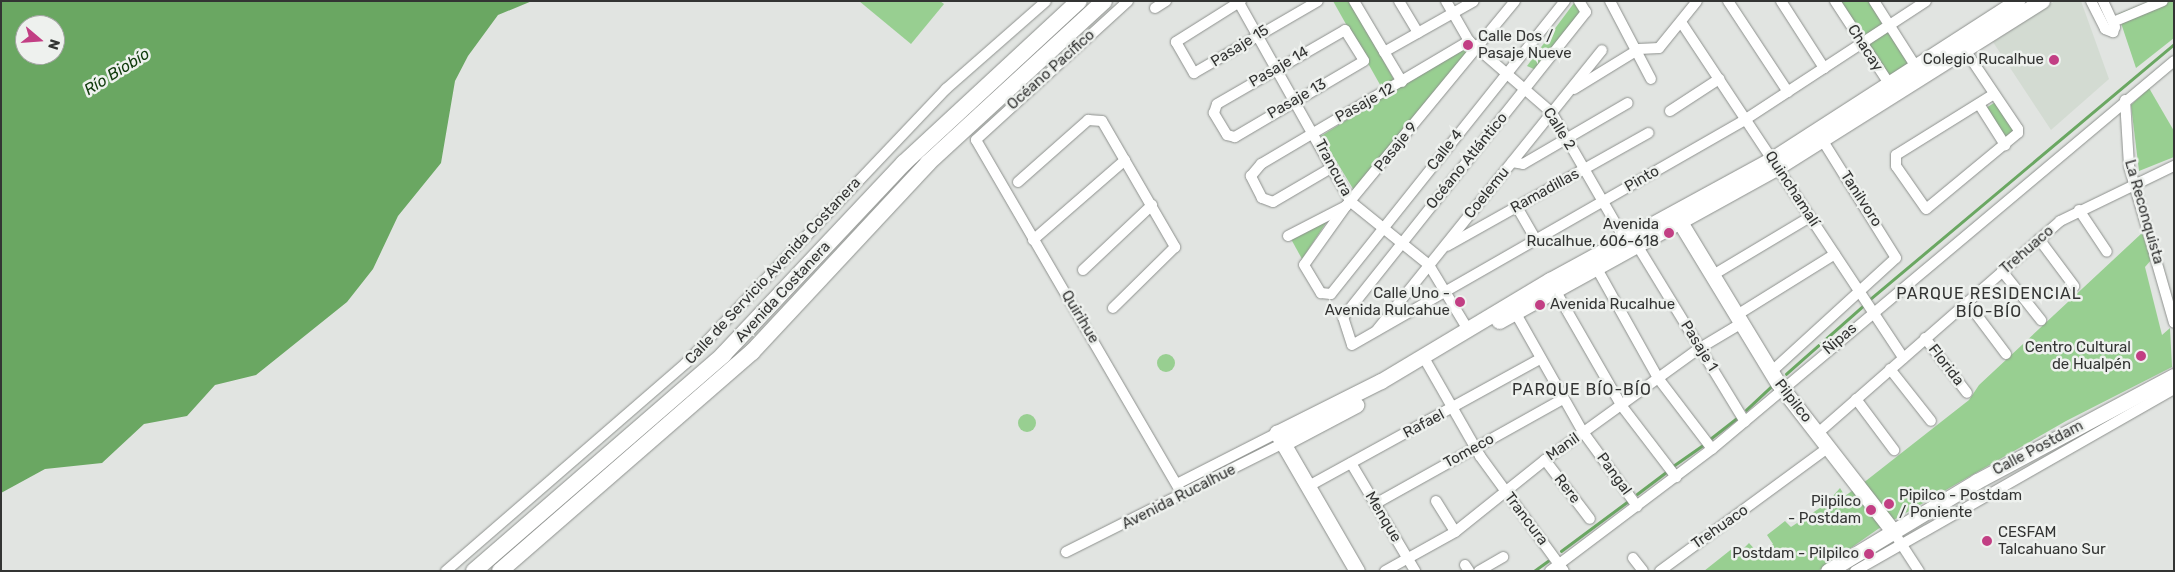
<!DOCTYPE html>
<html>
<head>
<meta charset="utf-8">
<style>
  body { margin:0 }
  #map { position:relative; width:2175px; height:572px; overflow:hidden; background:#e1e4e1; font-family:Rubik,sans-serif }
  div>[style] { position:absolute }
  .built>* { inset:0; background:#d3dbd2 }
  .green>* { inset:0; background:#98cf91 }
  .round { border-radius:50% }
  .water>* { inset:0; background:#6aa762 }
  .stream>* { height:2.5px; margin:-1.25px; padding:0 1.25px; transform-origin:1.25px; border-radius:1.25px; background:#6aa762 }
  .roads { filter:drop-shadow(0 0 1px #8d908d) drop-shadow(0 0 1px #8d908d) }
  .street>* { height:10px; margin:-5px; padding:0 5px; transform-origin:5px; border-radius:5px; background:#fff }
  .secondary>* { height:15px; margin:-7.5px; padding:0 7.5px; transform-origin:7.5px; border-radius:7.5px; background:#fff }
  .primary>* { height:16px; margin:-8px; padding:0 8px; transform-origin:8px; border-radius:8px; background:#fff }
  .dots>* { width:14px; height:14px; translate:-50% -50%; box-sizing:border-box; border:2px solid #eef1ee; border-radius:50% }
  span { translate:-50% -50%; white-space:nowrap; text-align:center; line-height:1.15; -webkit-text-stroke:5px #eef1ee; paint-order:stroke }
  .poi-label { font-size:15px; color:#333433 }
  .left { translate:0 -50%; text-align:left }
  .right { translate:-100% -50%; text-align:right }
  .street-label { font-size:15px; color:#333433 }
  .water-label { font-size:16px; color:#0f3a0b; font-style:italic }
  .neighbourhood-label { font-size:16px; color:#333433; letter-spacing:1px }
  .frame { position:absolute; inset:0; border:2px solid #333433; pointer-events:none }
  .north { position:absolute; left:15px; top:15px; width:50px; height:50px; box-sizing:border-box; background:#eef1ee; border:1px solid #a3a5a3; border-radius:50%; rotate:108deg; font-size:14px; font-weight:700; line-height:20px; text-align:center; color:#333433 }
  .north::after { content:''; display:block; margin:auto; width:18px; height:22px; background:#c23f84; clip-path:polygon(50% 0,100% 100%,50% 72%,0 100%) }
</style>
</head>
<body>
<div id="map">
  <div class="built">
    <div style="clip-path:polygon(2055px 1px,2081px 1px,2109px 79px,2051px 130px,1993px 42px)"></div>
  </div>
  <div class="green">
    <div style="clip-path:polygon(859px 1px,940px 1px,944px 4px,911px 44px)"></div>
    <div style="clip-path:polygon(1333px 1px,1350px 1px,1396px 83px,1383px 90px)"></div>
    <div style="clip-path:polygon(1839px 1px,1870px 1px,1883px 26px,1862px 36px)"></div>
    <div style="clip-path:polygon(2150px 1px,2174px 1px,2174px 38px,2136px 68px,2118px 14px)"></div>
    <div style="clip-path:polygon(1574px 3px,1580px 12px,1536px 70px,1527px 66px)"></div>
    <div style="clip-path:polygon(1890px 31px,1911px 63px,1888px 78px,1868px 43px)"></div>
    <div style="clip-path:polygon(1467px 45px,1474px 46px,1355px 192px,1321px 136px)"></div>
    <div style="clip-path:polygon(2149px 88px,2174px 131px,2174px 157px,2139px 171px,2131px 105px)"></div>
    <div style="clip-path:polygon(1997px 101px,2015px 128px,2006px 139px,1986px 108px)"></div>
    <div style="clip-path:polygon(1328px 220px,1302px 259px,1291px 239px)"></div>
    <div style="clip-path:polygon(2142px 233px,2152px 259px,2145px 267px,2162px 335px,2170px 328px,2172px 367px,2066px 421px,1878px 529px,1818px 571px,1704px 571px,1733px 548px,1738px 554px,1749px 543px,1759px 554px,1773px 544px,1767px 535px,1785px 521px,1791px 527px,1826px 504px,1840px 488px,1845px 496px,1867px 480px,1969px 400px,1979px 385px)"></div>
    <div class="round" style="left:1157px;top:354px;width:18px;height:18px"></div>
    <div class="round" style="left:1018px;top:414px;width:18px;height:18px"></div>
  </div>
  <div class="water">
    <div style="clip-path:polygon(evenodd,1px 1px,532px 1px,498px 15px,468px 56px,455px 81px,441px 163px,398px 216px,373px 269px,347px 302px,256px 375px,215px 385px,187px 416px,144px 424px,102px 463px,45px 469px,1px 493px,1px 1px,25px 25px,55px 25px,55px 55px,25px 55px,25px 25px)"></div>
  </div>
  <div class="stream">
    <div style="left:1869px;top:300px;width:398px;rotate:-40deg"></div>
    <div style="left:1786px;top:374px;width:106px;rotate:-41.5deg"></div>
    <div style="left:1746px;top:410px;width:35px;rotate:-43deg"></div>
    <div style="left:1710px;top:439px;width:36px;rotate:-38deg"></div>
    <div style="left:1673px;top:466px;width:37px;rotate:-35deg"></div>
    <div style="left:1637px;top:494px;width:36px;rotate:-37deg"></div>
    <div style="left:1561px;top:551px;width:82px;rotate:-36.6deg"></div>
    <div style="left:1534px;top:571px;width:17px;rotate:-36deg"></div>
  </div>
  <div class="roads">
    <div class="street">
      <div style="left:1128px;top:1px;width:206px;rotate:137.6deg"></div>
      <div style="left:976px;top:140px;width:411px;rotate:59.8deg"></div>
      <div style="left:1238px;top:1px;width:231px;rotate:60.7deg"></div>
      <div style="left:1351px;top:202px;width:100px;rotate:38.9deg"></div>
      <div style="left:1429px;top:265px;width:74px;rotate:58.9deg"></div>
      <div style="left:1241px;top:1px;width:77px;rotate:147.8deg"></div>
      <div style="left:1176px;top:42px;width:36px;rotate:60deg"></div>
      <div style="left:1194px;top:73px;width:143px;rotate:-30.1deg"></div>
      <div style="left:1354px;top:1px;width:94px;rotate:59.3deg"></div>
      <div style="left:1399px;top:1px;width:37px;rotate:59deg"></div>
      <div style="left:1446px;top:1px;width:46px;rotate:60.1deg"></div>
      <div style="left:1469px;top:41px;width:110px;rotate:40.9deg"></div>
      <div style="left:1552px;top:113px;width:146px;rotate:60.1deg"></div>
      <div style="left:1625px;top:240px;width:13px;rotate:23deg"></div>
      <div style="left:1637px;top:245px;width:207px;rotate:58.6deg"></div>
      <div style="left:1515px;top:1px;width:266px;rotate:129.5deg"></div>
      <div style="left:1346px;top:206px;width:72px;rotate:125.4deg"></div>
      <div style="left:1304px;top:265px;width:33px;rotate:59deg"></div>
      <div style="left:1321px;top:293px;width:10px;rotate:6deg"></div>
      <div style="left:1331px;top:294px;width:375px;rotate:-51.4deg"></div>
      <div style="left:1579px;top:1px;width:13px;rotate:58deg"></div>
      <div style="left:1586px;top:12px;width:390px;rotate:128.5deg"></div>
      <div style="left:1343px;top:317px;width:29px;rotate:72deg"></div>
      <div style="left:1352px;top:345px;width:454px;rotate:-29.8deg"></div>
      <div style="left:1746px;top:119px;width:215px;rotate:-33.2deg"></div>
      <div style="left:1610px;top:1px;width:88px;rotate:62.3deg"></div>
      <div style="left:1728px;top:1px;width:109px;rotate:56.6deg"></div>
      <div style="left:1781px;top:1px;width:80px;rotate:57.3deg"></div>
      <div style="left:1835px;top:1px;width:104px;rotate:56.8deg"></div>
      <div style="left:1874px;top:1px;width:82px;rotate:57.5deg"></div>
      <div style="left:2091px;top:1px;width:31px;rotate:63deg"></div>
      <div style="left:2105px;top:29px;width:9px;rotate:21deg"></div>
      <div style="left:2113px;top:32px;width:5px;rotate:-68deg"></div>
      <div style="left:2115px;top:27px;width:29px;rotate:-115deg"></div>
      <div style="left:1155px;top:8px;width:13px;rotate:-32deg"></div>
      <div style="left:1681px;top:22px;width:403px;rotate:56.5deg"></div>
      <div style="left:2113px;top:22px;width:54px;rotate:-22.8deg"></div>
      <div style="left:1345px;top:30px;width:36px;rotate:58deg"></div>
      <div style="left:1364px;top:61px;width:150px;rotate:149.5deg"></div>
      <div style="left:1235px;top:137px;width:8px;rotate:-166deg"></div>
      <div style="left:1227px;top:135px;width:26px;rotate:-121deg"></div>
      <div style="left:1214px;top:113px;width:9px;rotate:-72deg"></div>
      <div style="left:1217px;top:104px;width:148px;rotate:-30deg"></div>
      <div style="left:1639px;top:49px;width:20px;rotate:-3deg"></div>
      <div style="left:1659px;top:48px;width:60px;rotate:-51deg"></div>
      <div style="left:1965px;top:50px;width:95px;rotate:56.1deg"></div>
      <div style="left:2018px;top:129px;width:4px;rotate:90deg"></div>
      <div style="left:2018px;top:133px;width:119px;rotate:140.4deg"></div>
      <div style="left:1926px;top:209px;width:52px;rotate:-124.9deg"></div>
      <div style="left:1896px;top:166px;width:11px;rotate:-90deg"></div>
      <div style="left:1896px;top:155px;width:115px;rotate:-31.9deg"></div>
      <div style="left:1384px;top:52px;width:103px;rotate:-29.5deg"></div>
      <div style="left:1574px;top:89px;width:76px;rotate:-31.6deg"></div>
      <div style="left:2125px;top:100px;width:66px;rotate:86.5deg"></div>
      <div style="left:2129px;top:166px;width:163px;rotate:74deg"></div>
      <div style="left:1979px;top:104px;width:49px;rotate:57.6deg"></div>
      <div style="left:1670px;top:111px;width:59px;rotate:-33.1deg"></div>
      <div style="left:1512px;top:162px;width:11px;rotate:10deg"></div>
      <div style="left:1523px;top:164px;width:121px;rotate:-30.2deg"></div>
      <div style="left:1331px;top:168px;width:67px;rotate:149.6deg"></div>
      <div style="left:1273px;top:202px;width:12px;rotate:-160deg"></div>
      <div style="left:1262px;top:198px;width:25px;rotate:-117deg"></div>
      <div style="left:1251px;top:176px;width:16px;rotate:-50deg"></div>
      <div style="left:1261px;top:164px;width:242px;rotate:-30.6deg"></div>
      <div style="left:1018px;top:182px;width:94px;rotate:-41.5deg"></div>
      <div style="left:1088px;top:120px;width:14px;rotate:4deg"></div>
      <div style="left:1102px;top:121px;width:146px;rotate:59.9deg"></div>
      <div style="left:1175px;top:247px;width:87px;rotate:135.5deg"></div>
      <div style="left:1517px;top:207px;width:38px;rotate:60deg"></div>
      <div style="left:2079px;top:210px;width:50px;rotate:56.3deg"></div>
      <div style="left:1288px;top:236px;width:65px;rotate:-27.3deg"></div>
      <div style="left:2039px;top:239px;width:59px;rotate:53.3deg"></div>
      <div style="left:1033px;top:240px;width:122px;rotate:-41deg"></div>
      <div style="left:1447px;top:246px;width:231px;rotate:-29.3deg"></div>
      <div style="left:1596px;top:267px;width:127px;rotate:60.8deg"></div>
      <div style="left:1658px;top:378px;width:89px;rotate:52.7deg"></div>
      <div style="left:1083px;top:270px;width:95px;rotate:-43.3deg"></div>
      <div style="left:2002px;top:271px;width:63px;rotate:51.5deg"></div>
      <div style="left:1713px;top:275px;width:113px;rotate:-30.9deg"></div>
      <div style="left:1555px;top:290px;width:133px;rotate:60.1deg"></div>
      <div style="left:1621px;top:405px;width:91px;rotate:52.6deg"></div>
      <div style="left:1967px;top:302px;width:65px;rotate:53.1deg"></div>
      <div style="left:1515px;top:312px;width:138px;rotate:60.5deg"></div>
      <div style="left:1583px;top:432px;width:92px;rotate:53.9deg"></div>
      <div style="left:1737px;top:315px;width:115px;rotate:-31.9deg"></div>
      <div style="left:1377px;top:330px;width:359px;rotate:-51.2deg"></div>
      <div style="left:1925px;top:338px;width:69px;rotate:52.6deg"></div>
      <div style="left:1427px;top:363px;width:107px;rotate:60.3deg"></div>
      <div style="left:1480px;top:456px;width:142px;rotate:53.9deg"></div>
      <div style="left:1890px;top:369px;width:66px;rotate:51.7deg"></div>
      <div style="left:1771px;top:372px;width:169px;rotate:-42.4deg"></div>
      <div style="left:1896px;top:258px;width:138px;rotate:-122deg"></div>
      <div style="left:1856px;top:399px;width:64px;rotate:53.3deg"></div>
      <div style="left:1818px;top:433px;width:322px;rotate:-41.2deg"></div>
      <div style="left:2060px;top:221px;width:127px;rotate:-25.8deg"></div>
      <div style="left:1545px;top:460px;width:74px;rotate:52.7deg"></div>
      <div style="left:1351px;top:463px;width:126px;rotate:59.3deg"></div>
      <div style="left:1177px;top:484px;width:112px;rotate:-27deg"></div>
      <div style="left:1307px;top:487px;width:266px;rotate:-28.8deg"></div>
      <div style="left:1436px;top:501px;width:36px;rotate:58deg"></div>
      <div style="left:1375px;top:504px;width:215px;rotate:-29.2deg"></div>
      <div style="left:1898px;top:539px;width:38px;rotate:57deg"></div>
      <div style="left:1066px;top:552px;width:241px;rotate:-26.6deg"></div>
      <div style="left:1633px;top:558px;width:16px;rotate:52deg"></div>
      <div style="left:1465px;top:565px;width:7px;rotate:56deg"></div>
      <div style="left:446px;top:571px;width:318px;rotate:-40.9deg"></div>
      <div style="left:686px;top:363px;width:378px;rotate:-46.5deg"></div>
      <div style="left:946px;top:89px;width:133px;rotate:-41.3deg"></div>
      <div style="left:1385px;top:571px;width:80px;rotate:-29.1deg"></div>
      <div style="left:1455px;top:532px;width:115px;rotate:-38.7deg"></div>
      <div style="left:1545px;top:460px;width:191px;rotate:-35.9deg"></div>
      <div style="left:1700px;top:348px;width:49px;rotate:-30.8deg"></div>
      <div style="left:1479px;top:571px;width:28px;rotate:-30deg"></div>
      <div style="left:1550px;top:571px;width:203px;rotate:-37deg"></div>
      <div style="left:1712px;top:449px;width:603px;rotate:-40.02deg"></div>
      <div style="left:1660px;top:571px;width:210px;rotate:-36.3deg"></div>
      <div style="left:1855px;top:571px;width:367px;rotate:-29.7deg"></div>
    </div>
    <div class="secondary">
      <div style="left:1680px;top:222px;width:188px;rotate:58.7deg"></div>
      <div style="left:1778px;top:383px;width:186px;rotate:52.2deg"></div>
      <div style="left:1499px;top:321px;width:319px;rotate:-28.9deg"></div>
      <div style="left:1778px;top:167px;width:312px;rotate:-32.2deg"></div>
      <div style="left:1282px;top:444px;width:84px;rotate:-27.8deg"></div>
      <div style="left:1357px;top:571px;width:160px;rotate:-120.1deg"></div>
      <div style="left:1277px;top:433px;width:116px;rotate:-26.6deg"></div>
      <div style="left:1381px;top:381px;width:197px;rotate:-30.9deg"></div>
      <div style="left:1550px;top:280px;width:253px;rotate:-28.6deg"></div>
      <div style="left:1772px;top:159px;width:292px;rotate:-32.8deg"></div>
      <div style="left:1828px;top:571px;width:174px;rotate:-31.1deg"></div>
      <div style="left:1977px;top:481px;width:223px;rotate:-28.1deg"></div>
    </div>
    <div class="primary">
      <div style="left:474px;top:571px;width:330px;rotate:-40.9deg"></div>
      <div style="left:723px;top:355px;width:264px;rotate:-46.7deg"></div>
      <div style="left:904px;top:163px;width:238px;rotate:-42.8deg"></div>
      <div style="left:500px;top:571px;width:334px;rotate:-41deg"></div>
      <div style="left:752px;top:352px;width:258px;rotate:-47deg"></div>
      <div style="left:928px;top:163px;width:239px;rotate:-42.6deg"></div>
    </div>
  </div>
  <div class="dots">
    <div style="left:1468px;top:45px;background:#c23f84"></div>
    <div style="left:2054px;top:60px;background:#c23f84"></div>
    <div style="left:1669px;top:233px;background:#c23f84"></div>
    <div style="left:1460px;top:302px;background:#c23f84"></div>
    <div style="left:1540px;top:305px;background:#c23f84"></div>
    <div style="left:2141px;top:356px;background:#c23f84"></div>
    <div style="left:1889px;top:504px;background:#c23f84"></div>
    <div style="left:1871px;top:510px;background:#c23f84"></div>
    <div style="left:1987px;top:541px;background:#c23f84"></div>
    <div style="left:1869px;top:554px;background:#c23f84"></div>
  </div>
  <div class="poi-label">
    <span class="left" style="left:1478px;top:45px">Calle Dos /<br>Pasaje Nueve</span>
    <span class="right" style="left:2044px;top:60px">Colegio Rucalhue</span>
    <span class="right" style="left:1659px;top:233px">Avenida<br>Rucalhue, 606-618</span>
    <span class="right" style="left:1450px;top:302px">Calle Uno -<br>Avenida Rulcahue</span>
    <span class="left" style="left:1550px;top:305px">Avenida Rucalhue</span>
    <span class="right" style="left:2131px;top:356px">Centro Cultural<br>de Hualpén</span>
    <span class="left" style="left:1899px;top:504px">Pipilco - Postdam<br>/ Poniente</span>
    <span class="right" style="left:1861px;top:510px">Pilpilco<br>- Postdam</span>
    <span class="left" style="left:1998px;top:541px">CESFAM<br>Talcahuano Sur</span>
    <span class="right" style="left:1859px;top:554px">Postdam - Pilpilco</span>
  </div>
  <div class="street-label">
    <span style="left:1240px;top:46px;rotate:-32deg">Pasaje 15</span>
    <span style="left:1865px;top:48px;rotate:57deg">Chacay</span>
    <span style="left:1279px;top:67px;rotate:-30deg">Pasaje 14</span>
    <span style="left:1051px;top:70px;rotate:-42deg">Océano Pacífico</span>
    <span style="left:1297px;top:99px;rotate:-30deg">Pasaje 13</span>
    <span style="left:1365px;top:103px;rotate:-29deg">Pasaje 12</span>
    <span style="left:1559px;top:129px;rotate:58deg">Calle 2</span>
    <span style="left:1396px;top:147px;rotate:-51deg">Pasaje 9</span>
    <span style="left:1445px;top:150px;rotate:-52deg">Calle 4</span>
    <span style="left:1467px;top:161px;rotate:-51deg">Océano Atlántico</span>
    <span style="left:1333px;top:168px;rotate:62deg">Trancura</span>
    <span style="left:1642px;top:179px;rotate:-30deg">Pinto</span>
    <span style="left:1792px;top:189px;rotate:57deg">Quinchamalí</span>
    <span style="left:1545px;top:191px;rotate:-29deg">Ramadillas</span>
    <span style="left:1487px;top:193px;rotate:-51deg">Coelemu</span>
    <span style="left:1861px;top:199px;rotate:57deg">Tanilvoro</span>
    <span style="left:2144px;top:212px;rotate:74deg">La Reconquista</span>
    <span style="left:2027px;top:250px;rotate:-41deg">Trehuaco</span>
    <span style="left:773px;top:271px;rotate:-47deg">Calle de Servicio Avenida Costanera</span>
    <span style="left:783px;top:292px;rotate:-47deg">Avenida Costanera</span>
    <span style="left:1080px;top:317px;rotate:59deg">Quirihue</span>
    <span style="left:1840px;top:339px;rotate:-41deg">Ñipas</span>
    <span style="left:1699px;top:346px;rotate:58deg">Pasaje 1</span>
    <span style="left:1946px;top:365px;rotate:52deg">Florida</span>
    <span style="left:1793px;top:401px;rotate:52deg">Pilpilco</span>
    <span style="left:1424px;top:424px;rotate:-28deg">Rafael</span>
    <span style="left:1563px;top:447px;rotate:-35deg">Manil</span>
    <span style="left:2038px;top:448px;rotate:-28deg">Calle Postdam</span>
    <span style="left:1469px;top:451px;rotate:-29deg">Tomeco</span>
    <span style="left:1614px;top:474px;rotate:54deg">Pangal</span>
    <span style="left:1567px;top:489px;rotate:52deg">Rere</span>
    <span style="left:1179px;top:497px;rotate:-27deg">Avenida Rucalhue</span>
    <span style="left:1383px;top:517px;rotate:59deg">Menque</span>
    <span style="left:1526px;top:519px;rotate:53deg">Trancura</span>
    <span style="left:1720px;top:527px;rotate:-35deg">Trehuaco</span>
  </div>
  <div class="water-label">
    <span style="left:117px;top:72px;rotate:-32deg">Río Biobío</span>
  </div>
  <div class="neighbourhood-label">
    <span style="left:1989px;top:303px">PARQUE RESIDENCIAL<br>BÍO-BÍO</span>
    <span style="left:1582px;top:390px">PARQUE BÍO-BÍO</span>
  </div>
  <div class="frame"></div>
  <div class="north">N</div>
</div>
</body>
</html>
